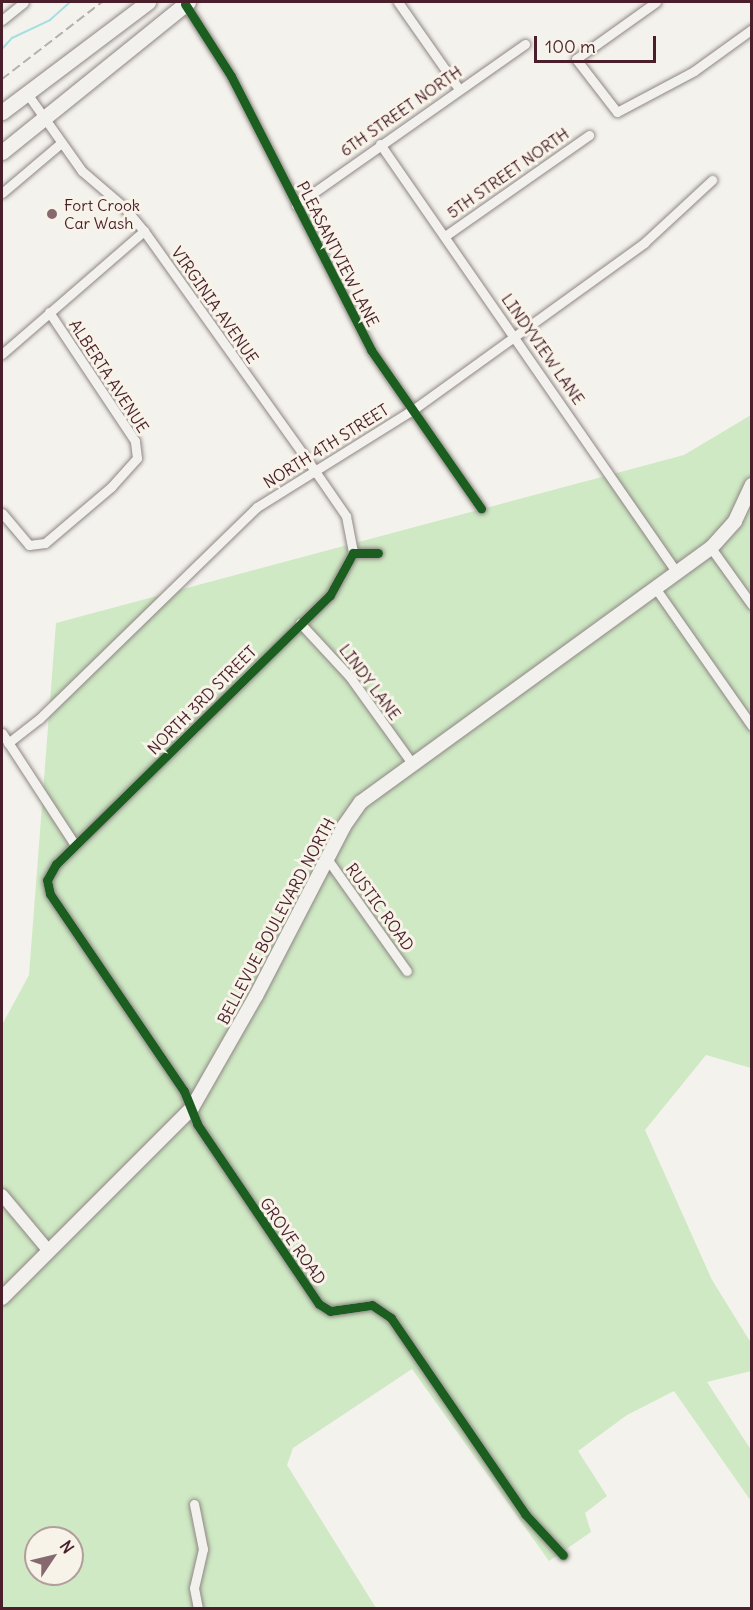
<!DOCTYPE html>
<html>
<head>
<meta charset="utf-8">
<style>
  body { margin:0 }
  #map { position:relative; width:753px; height:1610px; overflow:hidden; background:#f4f2ec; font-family:Delius,sans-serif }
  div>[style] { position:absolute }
  .green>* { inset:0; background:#cee9c3 }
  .stream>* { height:2px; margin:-1px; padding:0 1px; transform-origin:1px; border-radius:1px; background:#a6dee3 }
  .roads { filter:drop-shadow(0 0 2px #8f8685) drop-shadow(0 0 2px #8f8685) }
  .minor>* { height:9px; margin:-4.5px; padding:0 4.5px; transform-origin:4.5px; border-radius:4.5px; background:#f2f1ed }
  .tertiary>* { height:12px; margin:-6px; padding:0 6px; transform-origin:6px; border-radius:6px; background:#f2f1ed }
  .secondary>* { height:14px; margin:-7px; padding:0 7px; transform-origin:7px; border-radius:7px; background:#f2f1ed }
  .primary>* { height:15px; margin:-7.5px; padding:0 7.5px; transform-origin:7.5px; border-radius:7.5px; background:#f2f1ed }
  .rail>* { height:2px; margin-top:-1px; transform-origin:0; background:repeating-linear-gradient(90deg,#b6b0ae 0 9px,transparent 0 13.5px) }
  .cycleway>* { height:9px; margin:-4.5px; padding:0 4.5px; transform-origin:4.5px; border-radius:4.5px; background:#1b5e20 }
  .dots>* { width:16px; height:16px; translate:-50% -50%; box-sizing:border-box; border:3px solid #f7f3e8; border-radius:50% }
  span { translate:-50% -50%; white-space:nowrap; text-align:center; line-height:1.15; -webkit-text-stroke:6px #f7f3e8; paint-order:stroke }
  .street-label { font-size:16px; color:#4a1f2b }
  .poi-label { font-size:16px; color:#4a1f2b }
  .left { translate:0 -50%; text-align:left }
  .frame { position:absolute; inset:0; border:3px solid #4a1f2b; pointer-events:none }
  .north { position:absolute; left:24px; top:1526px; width:60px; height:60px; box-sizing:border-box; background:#f7f3e8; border:2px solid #b29e9c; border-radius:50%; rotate:55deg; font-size:16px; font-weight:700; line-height:24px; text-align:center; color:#4a1f2b }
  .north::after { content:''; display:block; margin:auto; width:21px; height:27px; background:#86696f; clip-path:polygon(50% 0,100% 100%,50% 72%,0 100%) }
  .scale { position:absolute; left:534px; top:36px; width:122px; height:27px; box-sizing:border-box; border:3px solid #4a1f2b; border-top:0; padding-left:8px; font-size:18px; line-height:21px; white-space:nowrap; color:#4a1f2b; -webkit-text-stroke:4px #f7f3e8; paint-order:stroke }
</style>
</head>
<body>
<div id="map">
  <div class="green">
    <div style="clip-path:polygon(evenodd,751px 415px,751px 1068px,706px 1055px,645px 1130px,712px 1280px,751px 1343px,751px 1371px,707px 1382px,751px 1450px,751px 1501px,674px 1391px,627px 1415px,578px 1451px,607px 1496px,585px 1513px,591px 1532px,549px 1561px,412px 1369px,293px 1448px,287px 1465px,376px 1608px,2px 1608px,2px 1025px,29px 975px,56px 623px,684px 455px,751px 415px,36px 1538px,72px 1538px,72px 1574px,36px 1574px,36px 1538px)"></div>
  </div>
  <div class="stream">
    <div style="left:2px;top:49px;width:15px;rotate:-48deg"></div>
    <div style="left:12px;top:38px;width:42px;rotate:-25.3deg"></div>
    <div style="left:50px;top:20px;width:27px;rotate:-42deg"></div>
  </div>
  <div class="roads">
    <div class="minor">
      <div style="left:398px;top:2px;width:106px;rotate:55deg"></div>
      <div style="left:656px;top:2px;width:98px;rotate:144.5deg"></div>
      <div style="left:576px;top:59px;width:67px;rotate:52.3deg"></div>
      <div style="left:617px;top:112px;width:87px;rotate:-28deg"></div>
      <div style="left:694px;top:71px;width:72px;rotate:-35.9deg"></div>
      <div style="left:185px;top:4px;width:85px;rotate:57.4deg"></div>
      <div style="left:231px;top:76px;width:308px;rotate:62.9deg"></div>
      <div style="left:371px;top:350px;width:193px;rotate:55.2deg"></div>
      <div style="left:2px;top:20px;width:28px;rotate:-39deg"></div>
      <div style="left:26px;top:92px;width:97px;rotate:54.7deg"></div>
      <div style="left:82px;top:171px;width:54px;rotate:40.5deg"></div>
      <div style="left:123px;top:206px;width:33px;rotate:50deg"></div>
      <div style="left:144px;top:231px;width:295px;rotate:54.5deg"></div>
      <div style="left:315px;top:471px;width:55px;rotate:55.4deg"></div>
      <div style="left:346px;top:516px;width:38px;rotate:79deg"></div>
      <div style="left:380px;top:144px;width:522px;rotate:55.3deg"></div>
      <div style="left:2px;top:193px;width:77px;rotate:-40.3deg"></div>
      <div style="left:296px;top:205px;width:280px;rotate:-35.1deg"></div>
      <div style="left:445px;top:236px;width:176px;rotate:-35deg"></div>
      <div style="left:2px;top:354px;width:188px;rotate:-40.9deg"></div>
      <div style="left:2px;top:513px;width:42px;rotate:49.8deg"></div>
      <div style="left:29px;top:545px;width:16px;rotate:-7deg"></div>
      <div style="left:45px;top:543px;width:87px;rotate:-40.3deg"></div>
      <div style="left:111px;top:487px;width:39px;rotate:-48deg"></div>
      <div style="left:137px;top:458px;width:17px;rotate:-97deg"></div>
      <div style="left:135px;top:441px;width:155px;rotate:-123.7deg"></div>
      <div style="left:711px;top:548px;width:70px;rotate:54.3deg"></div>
      <div style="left:378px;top:553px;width:25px;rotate:180deg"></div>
      <div style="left:353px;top:553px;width:48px;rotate:118.7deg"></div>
      <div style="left:330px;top:595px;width:384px;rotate:135.5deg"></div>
      <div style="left:56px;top:864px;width:18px;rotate:119deg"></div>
      <div style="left:47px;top:880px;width:14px;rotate:78deg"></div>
      <div style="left:50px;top:894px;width:238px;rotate:55.8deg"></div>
      <div style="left:184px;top:1091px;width:35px;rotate:68deg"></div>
      <div style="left:197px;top:1124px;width:217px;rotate:55.9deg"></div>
      <div style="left:319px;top:1304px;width:13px;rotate:32deg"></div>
      <div style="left:330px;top:1311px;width:42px;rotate:-8.1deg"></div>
      <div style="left:372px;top:1305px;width:23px;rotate:34deg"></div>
      <div style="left:391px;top:1318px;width:237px;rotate:55.6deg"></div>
      <div style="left:525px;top:1514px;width:56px;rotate:47.2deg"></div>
      <div style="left:656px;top:589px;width:167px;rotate:55deg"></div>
      <div style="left:300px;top:623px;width:74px;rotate:47.2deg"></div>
      <div style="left:350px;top:677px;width:105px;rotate:54.3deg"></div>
      <div style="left:2px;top:733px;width:134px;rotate:56.9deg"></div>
      <div style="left:8px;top:743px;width:39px;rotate:-38deg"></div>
      <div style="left:39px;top:719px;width:304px;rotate:-44.2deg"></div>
      <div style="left:257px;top:507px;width:185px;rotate:-32deg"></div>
      <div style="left:414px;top:409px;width:284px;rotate:-35.8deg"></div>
      <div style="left:644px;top:243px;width:93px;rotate:-42.8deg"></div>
      <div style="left:328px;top:860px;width:136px;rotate:54.6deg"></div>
      <div style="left:194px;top:1504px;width:46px;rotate:78.7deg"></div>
      <div style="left:203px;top:1549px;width:40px;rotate:103deg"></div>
      <div style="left:194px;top:1588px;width:20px;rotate:79deg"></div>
    </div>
    <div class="tertiary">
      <div style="left:2px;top:1195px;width:72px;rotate:50.1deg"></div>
    </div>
    <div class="secondary">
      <div style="left:2px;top:1298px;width:269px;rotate:-45deg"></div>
      <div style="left:192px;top:1108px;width:129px;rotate:-60.3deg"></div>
      <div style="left:256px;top:996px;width:191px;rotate:-62.6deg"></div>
      <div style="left:344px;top:826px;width:29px;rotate:-55deg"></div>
      <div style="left:361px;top:802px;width:432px;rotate:-36deg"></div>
      <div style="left:711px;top:548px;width:36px;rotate:-48deg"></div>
      <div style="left:735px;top:521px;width:40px;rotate:-65deg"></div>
    </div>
    <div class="primary">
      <div style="left:2px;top:112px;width:183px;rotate:-37deg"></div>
      <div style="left:2px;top:152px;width:239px;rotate:-38.9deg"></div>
    </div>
  </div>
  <div class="rail">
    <div style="left:2px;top:79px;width:126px;rotate:-37.6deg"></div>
  </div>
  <div class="cycleway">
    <div style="left:185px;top:4px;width:85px;rotate:57.4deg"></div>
    <div style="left:231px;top:76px;width:308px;rotate:62.9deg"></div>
    <div style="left:371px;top:350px;width:193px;rotate:55.2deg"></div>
    <div style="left:378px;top:553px;width:25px;rotate:180deg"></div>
    <div style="left:353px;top:553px;width:48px;rotate:118.7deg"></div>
    <div style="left:330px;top:595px;width:384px;rotate:135.5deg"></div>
    <div style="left:56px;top:864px;width:18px;rotate:119deg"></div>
    <div style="left:47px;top:880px;width:14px;rotate:78deg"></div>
    <div style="left:50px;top:894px;width:238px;rotate:55.8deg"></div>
    <div style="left:184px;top:1091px;width:35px;rotate:68deg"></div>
    <div style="left:197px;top:1124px;width:217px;rotate:55.9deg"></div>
    <div style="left:319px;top:1304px;width:13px;rotate:32deg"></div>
    <div style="left:330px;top:1311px;width:42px;rotate:-8.1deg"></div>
    <div style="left:372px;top:1305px;width:23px;rotate:34deg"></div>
    <div style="left:391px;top:1318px;width:237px;rotate:55.6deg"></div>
    <div style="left:525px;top:1514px;width:56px;rotate:47.2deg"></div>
  </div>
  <div class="dots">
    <div style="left:52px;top:214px;background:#86696f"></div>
  </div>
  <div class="street-label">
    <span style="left:401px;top:111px;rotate:-35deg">6TH STREET NORTH</span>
    <span style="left:508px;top:173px;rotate:-35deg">5TH STREET NORTH</span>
    <span style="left:338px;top:254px;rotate:63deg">PLEASANTVIEW LANE</span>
    <span style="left:215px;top:305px;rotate:55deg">VIRGINIA AVENUE</span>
    <span style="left:543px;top:349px;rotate:55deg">LINDYVIEW LANE</span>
    <span style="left:109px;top:376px;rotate:57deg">ALBERTA AVENUE</span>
    <span style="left:326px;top:446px;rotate:-32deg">NORTH 4TH STREET</span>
    <span style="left:370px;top:682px;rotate:53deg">LINDY LANE</span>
    <span style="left:202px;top:700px;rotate:-45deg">NORTH 3RD STREET</span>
    <span style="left:380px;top:907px;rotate:54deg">RUSTIC ROAD</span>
    <span style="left:276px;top:921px;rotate:-62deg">BELLEVUE BOULEVARD NORTH</span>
    <span style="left:293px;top:1241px;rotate:55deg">GROVE ROAD</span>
  </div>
  <div class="poi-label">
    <span class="left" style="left:64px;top:214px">Fort Crook<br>Car Wash</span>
  </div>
  <div class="frame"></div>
  <div class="north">N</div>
  <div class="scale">100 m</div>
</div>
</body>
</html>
